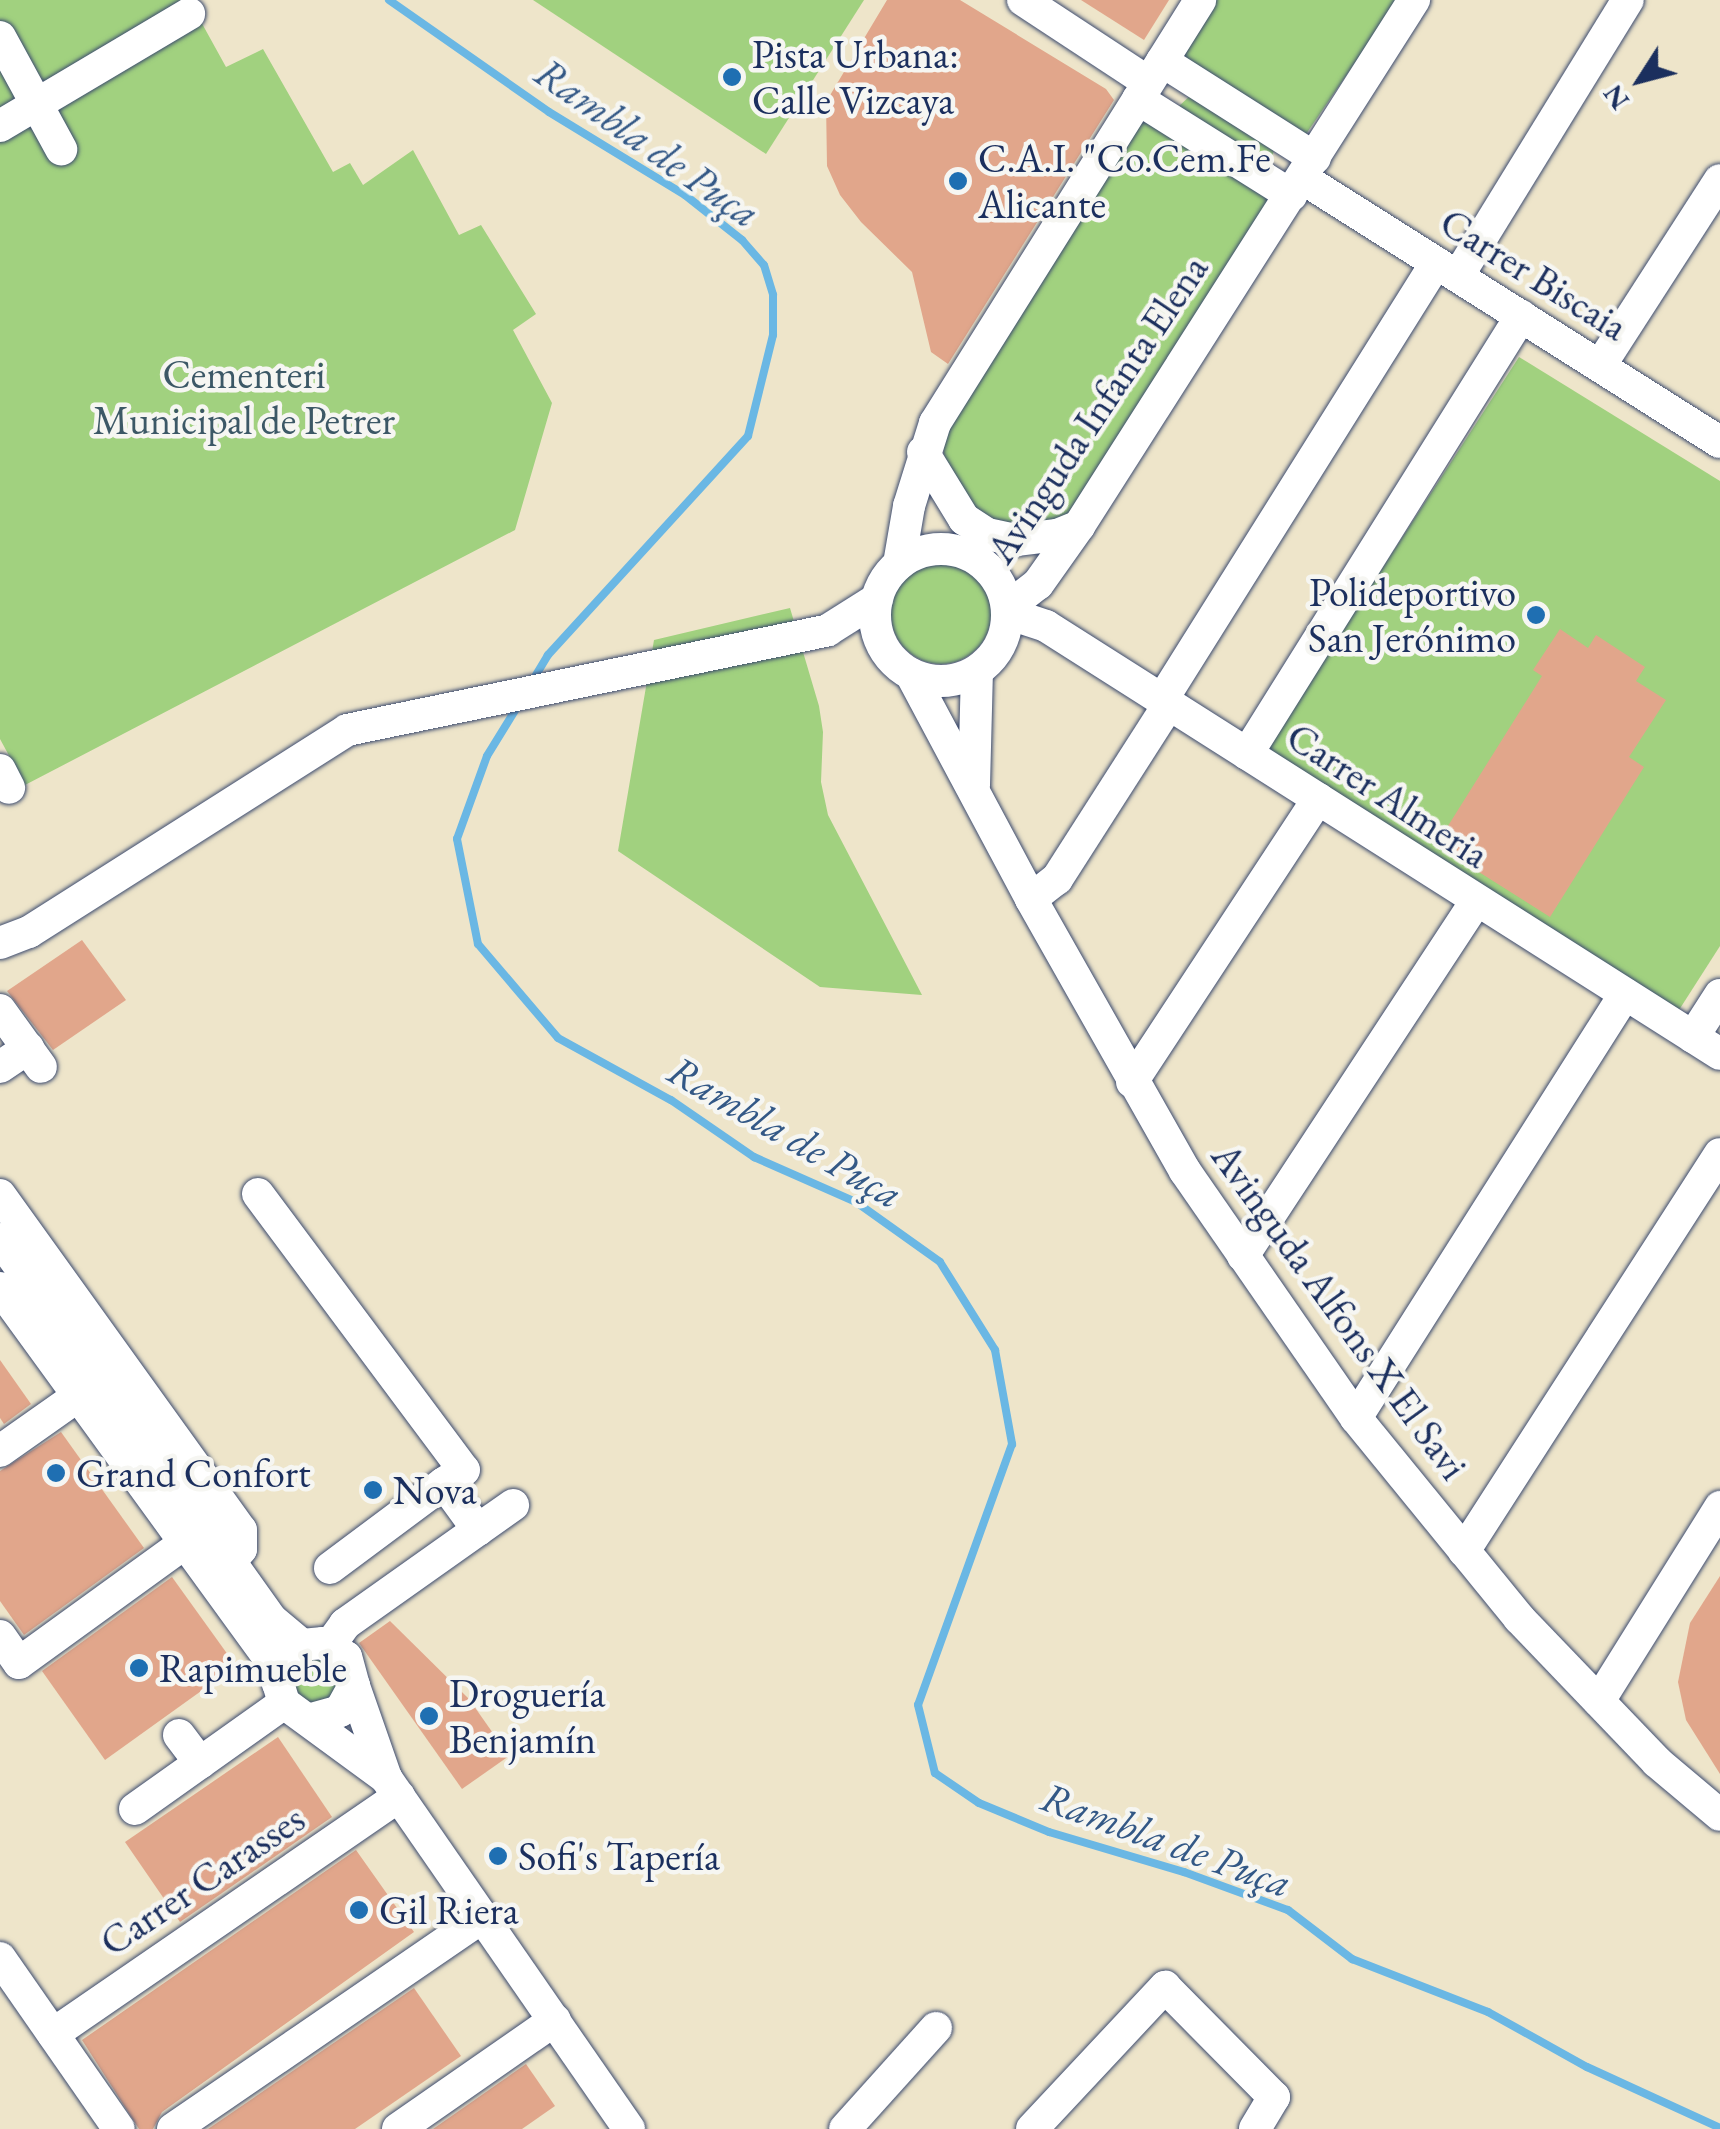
<!DOCTYPE html>
<html>
<head>
<meta charset="utf-8">
<style>
  body { margin:0 }
  #map { position:relative; width:1720px; height:2129px; overflow:hidden; background:#eee5ca; font-family:"EB Garamond",serif }
  div>[style] { position:absolute }
  .green>* { inset:0; background:#a1d17f }
  .round { border-radius:50% }
  .stream>* { height:8px; margin:-4px; padding:0 4px; transform-origin:4px; border-radius:4px; background:#6ab7e4 }
  .building>* { inset:0; background:#e1a68b }
  .roads { filter:drop-shadow(0 0 2px #3b4a6e) drop-shadow(0 0 2px #3b4a6e) }
  .minor>* { height:32px; margin:-16px; padding:0 16px; transform-origin:16px; border-radius:16px; background:#fff }
  .minor>.ring { margin:-16px; padding:0; box-sizing:content-box; background:none; border:32px solid #fff; border-radius:50% }
  .dots>* { width:28px; height:28px; translate:-50% -50%; box-sizing:border-box; border:5px solid #f6f6f2; border-radius:50% }
  span { translate:-50% -50%; white-space:nowrap; text-align:center; line-height:1.15; -webkit-text-stroke:9px #f6f6f2; paint-order:stroke }
  .poi-label { font-size:40px; color:#1b2f5e }
  .left { translate:0 -50%; text-align:left }
  .right { translate:-100% -50%; text-align:right }
  .street-label { font-size:40px; color:#1b2f5e }
  .park-label { font-size:40px; color:#3c5866 }
  .water-label { font-size:42px; color:#335886; font-style:italic }
  .north { position:absolute; left:1590px; top:30px; width:100px; height:100px; -webkit-text-stroke:8px #f6f6f2; paint-order:stroke; rotate:234deg; font-size:28px; font-weight:700; line-height:40px; text-align:center; color:#1b2f5e }
  .north::after { content:''; display:block; margin:auto; width:35px; height:45px; background:#1b2f5e; clip-path:polygon(50% 0,100% 100%,50% 72%,0 100%) }
</style>
</head>
<body>
<div id="map">
  <div class="green">
    <div style="clip-path:polygon(0 0,189px 0,226px 67px,263px 49px,333px 172px,350px 163px,363px 185px,413px 150px,459px 235px,481px 225px,536px 314px,513px 330px,552px 403px,515px 530px,25px 785px,0 739px)"></div>
    <div style="clip-path:polygon(533px 0,864px 0,766px 154px)"></div>
    <div style="clip-path:polygon(1216px 0,1398px 0,1304px 137px,1182px 58px)"></div>
    <div style="clip-path:polygon(1192px 94px,1274px 150px,1272px 157px,1267px 162px,1178px 107px)"></div>
    <div style="clip-path:polygon(1144px 118px,1268px 194px,1270px 202px,1068px 514px,1052px 521px,1007px 525px,987px 518px,969px 505px,946px 467px,943px 446px,948px 417px)"></div>
    <div style="clip-path:polygon(1519px 357px,1720px 481px,1720px 946px,1679px 1010px,1266px 748px)"></div>
    <div class="round" style="left:891px;top:564px;width:100px;height:100px"></div>
    <div style="clip-path:polygon(790px 608px,819px 706px,823px 732px,821px 782px,828px 815px,922px 995px,820px 987px,618px 851px,654px 640px)"></div>
    <div class="round" style="left:294px;top:1660px;width:44px;height:44px"></div>
  </div>
  <div class="stream">
    <div style="left:389px;top:0;width:195px;rotate:35deg"></div>
    <div style="left:549px;top:112px;width:159px;rotate:31.4deg"></div>
    <div style="left:685px;top:195px;width:73px;rotate:38.3deg"></div>
    <div style="left:742px;top:240px;width:33px;rotate:49deg"></div>
    <div style="left:764px;top:265px;width:31px;rotate:73deg"></div>
    <div style="left:773px;top:295px;width:40px;rotate:90deg"></div>
    <div style="left:773px;top:335px;width:104px;rotate:103.9deg"></div>
    <div style="left:748px;top:436px;width:297px;rotate:132.4deg"></div>
    <div style="left:548px;top:655px;width:33px;rotate:121deg"></div>
    <div style="left:519px;top:704px;width:61px;rotate:121.6deg"></div>
    <div style="left:487px;top:756px;width:88px;rotate:109.9deg"></div>
    <div style="left:457px;top:839px;width:107px;rotate:78.7deg"></div>
    <div style="left:478px;top:944px;width:123px;rotate:49.6deg"></div>
    <div style="left:558px;top:1038px;width:129px;rotate:28.8deg"></div>
    <div style="left:671px;top:1100px;width:101px;rotate:34.5deg"></div>
    <div style="left:754px;top:1157px;width:111px;rotate:23.8deg"></div>
    <div style="left:856px;top:1202px;width:103px;rotate:35.5deg"></div>
    <div style="left:940px;top:1262px;width:104px;rotate:58deg"></div>
    <div style="left:995px;top:1350px;width:96px;rotate:79.7deg"></div>
    <div style="left:1012px;top:1444px;width:277px;rotate:109.8deg"></div>
    <div style="left:918px;top:1705px;width:70px;rotate:76deg"></div>
    <div style="left:935px;top:1773px;width:53px;rotate:34.3deg"></div>
    <div style="left:979px;top:1803px;width:76px;rotate:22.5deg"></div>
    <div style="left:1049px;top:1832px;width:141px;rotate:16.5deg"></div>
    <div style="left:1184px;top:1872px;width:111px;rotate:20.1deg"></div>
    <div style="left:1288px;top:1910px;width:81px;rotate:37.4deg"></div>
    <div style="left:1352px;top:1959px;width:146px;rotate:21.3deg"></div>
    <div style="left:1488px;top:2012px;width:113px;rotate:29.1deg"></div>
    <div style="left:1587px;top:2067px;width:146px;rotate:24.6deg"></div>
  </div>
  <div class="building">
    <div style="clip-path:polygon(887px 0,960px 0,1106px 89px,1114px 100px,948px 364px,931px 352px,912px 272px,861px 222px,840px 195px,827px 166px,826px 102px)"></div>
    <div style="clip-path:polygon(1081px 0,1169px 0,1144px 40px)"></div>
    <div style="clip-path:polygon(1560px 629px,1588px 648px,1596px 635px,1645px 667px,1636px 681px,1666px 700px,1629px 757px,1644px 767px,1550px 917px,1436px 845px,1542px 676px,1533px 670px)"></div>
    <div style="clip-path:polygon(82px 940px,126px 1000px,53px 1050px,7px 991px)"></div>
    <div style="clip-path:polygon(0 1360px,31px 1404px,4px 1424px,0 1418px)"></div>
    <div style="clip-path:polygon(61px 1432px,144px 1548px,24px 1635px,0 1601px,0 1471px)"></div>
    <div style="clip-path:polygon(1720px 1576px,1720px 1774px,1686px 1720px,1678px 1682px,1690px 1623px)"></div>
    <div style="clip-path:polygon(172px 1577px,236px 1666px,105px 1760px,42px 1671px)"></div>
    <div style="clip-path:polygon(390px 1621px,469px 1699px,509px 1756px,462px 1789px,359px 1643px)"></div>
    <div style="clip-path:polygon(278px 1737px,332px 1817px,180px 1922px,125px 1842px)"></div>
    <div style="clip-path:polygon(356px 1850px,414px 1932px,162px 2112px,153px 2129px,139px 2129px,82px 2040px)"></div>
    <div style="clip-path:polygon(414px 1988px,461px 2056px,355px 2129px,208px 2129px)"></div>
    <div style="clip-path:polygon(526px 2064px,555px 2106px,522px 2129px,433px 2129px)"></div>
  </div>
  <div class="roads">
    <div class="minor">
      <div style="left:1023px;top:0;width:149px;rotate:33.3deg"></div>
      <div style="left:0;top:37px;width:128px;rotate:61.4deg"></div>
      <div style="left:1162px;top:61px;width:181px;rotate:32.4deg"></div>
      <div style="left:1138px;top:99px;width:181px;rotate:32.1deg"></div>
      <div style="left:0;top:126px;width:220px;rotate:-30.7deg"></div>
      <div style="left:1302px;top:178px;width:494px;rotate:32.3deg"></div>
      <div style="left:1458px;top:276px;width:324px;rotate:-58.4deg"></div>
      <div style="left:1600px;top:366px;width:221px;rotate:-57.2deg"></div>
      <div style="left:923px;top:452px;width:79px;rotate:58.5deg"></div>
      <div style="left:964px;top:519px;width:27px;rotate:33deg"></div>
      <div style="left:987px;top:534px;width:30px;rotate:12deg"></div>
      <div style="left:1016px;top:540px;width:41px;rotate:-7deg"></div>
      <div style="left:1057px;top:535px;width:24px;rotate:-22deg"></div>
      <div class="ring" style="left:875px;top:549px;width:100px;height:100px"></div>
      <div style="left:899px;top:564px;width:59px;rotate:-80.2deg"></div>
      <div style="left:909px;top:506px;width:87px;rotate:-72.6deg"></div>
      <div style="left:935px;top:423px;width:499px;rotate:-57.9deg"></div>
      <div style="left:1007px;top:608px;width:39px;rotate:-38deg"></div>
      <div style="left:1038px;top:584px;width:71px;rotate:-54.7deg"></div>
      <div style="left:1079px;top:526px;width:624px;rotate:-57.51deg"></div>
      <div style="left:1007px;top:613px;width:41px;rotate:18.4deg"></div>
      <div style="left:1046px;top:626px;width:798px;rotate:32.42deg"></div>
      <div style="left:911px;top:674px;width:255px;rotate:61.9deg"></div>
      <div style="left:1031px;top:899px;width:313px;rotate:60.5deg"></div>
      <div style="left:1185px;top:1171px;width:300px;rotate:55.3deg"></div>
      <div style="left:1356px;top:1418px;width:258px;rotate:50.8deg"></div>
      <div style="left:1519px;top:1618px;width:199px;rotate:46.2deg"></div>
      <div style="left:1657px;top:1762px;width:82px;rotate:40.1deg"></div>
      <div style="left:1162px;top:700px;width:516px;rotate:-57.91deg"></div>
      <div style="left:1247px;top:754px;width:517px;rotate:-57.97deg"></div>
      <div style="left:0;top:770px;width:20px;rotate:63deg"></div>
      <div style="left:974px;top:785px;width:114px;rotate:-88.5deg"></div>
      <div style="left:1031px;top:899px;width:33px;rotate:-38deg"></div>
      <div style="left:1057px;top:879px;width:208px;rotate:-57.4deg"></div>
      <div style="left:0;top:943px;width:31px;rotate:-21deg"></div>
      <div style="left:29px;top:932px;width:377px;rotate:-32.4deg"></div>
      <div style="left:347px;top:730px;width:491px;rotate:-11.7deg"></div>
      <div style="left:828px;top:630px;width:58px;rotate:-32.3deg"></div>
      <div style="left:0;top:1010px;width:70px;rotate:54.3deg"></div>
      <div style="left:1693px;top:1037px;width:50px;rotate:-57.3deg"></div>
      <div style="left:0;top:1067px;width:34px;rotate:-34deg"></div>
      <div style="left:1132px;top:1082px;width:339px;rotate:-56.7deg"></div>
      <div style="left:258px;top:1194px;width:344px;rotate:53.3deg"></div>
      <div style="left:464px;top:1470px;width:24px;rotate:147deg"></div>
      <div style="left:0;top:1195px;width:413px;rotate:54.3deg"></div>
      <div style="left:241px;top:1530px;width:19px;rotate:90deg"></div>
      <div style="left:241px;top:1549px;width:17px;rotate:130deg"></div>
      <div style="left:0;top:1239px;width:468px;rotate:54.5deg"></div>
      <div style="left:272px;top:1620px;width:39px;rotate:40deg"></div>
      <div style="left:1243px;top:1256px;width:422px;rotate:-56.7deg"></div>
      <div style="left:0;top:1288px;width:475px;rotate:54deg"></div>
      <div style="left:1356px;top:1418px;width:502px;rotate:-57.61deg"></div>
      <div style="left:0;top:1451px;width:95px;rotate:-35.2deg"></div>
      <div style="left:1464px;top:1551px;width:472px;rotate:-57.2deg"></div>
      <div style="left:330px;top:1568px;width:142px;rotate:-36.7deg"></div>
      <div style="left:444px;top:1483px;width:58px;rotate:54.1deg"></div>
      <div style="left:0;top:1636px;width:33px;rotate:55deg"></div>
      <div style="left:19px;top:1663px;width:205px;rotate:-35.9deg"></div>
      <div style="left:330px;top:1645px;width:26px;rotate:-54deg"></div>
      <div style="left:345px;top:1624px;width:206px;rotate:-35.3deg"></div>
      <div style="left:354px;top:1686px;width:97px;rotate:70.8deg"></div>
      <div style="left:1599px;top:1701px;width:229px;rotate:-58deg"></div>
      <div style="left:312px;top:1719px;width:29px;rotate:-16deg"></div>
      <div style="left:340px;top:1711px;width:29px;rotate:-61deg"></div>
      <div style="left:354px;top:1686px;width:30px;rotate:-105deg"></div>
      <div style="left:346px;top:1657px;width:27px;rotate:-149deg"></div>
      <div style="left:323px;top:1643px;width:21px;rotate:175deg"></div>
      <div style="left:302px;top:1645px;width:25px;rotate:140deg"></div>
      <div style="left:283px;top:1661px;width:23px;rotate:103deg"></div>
      <div style="left:278px;top:1683px;width:21px;rotate:73deg"></div>
      <div style="left:284px;top:1703px;width:127px;rotate:36.3deg"></div>
      <div style="left:386px;top:1778px;width:427px;rotate:55.3deg"></div>
      <div style="left:179px;top:1735px;width:35px;rotate:53deg"></div>
      <div style="left:135px;top:1809px;width:183px;rotate:-35.4deg"></div>
      <div style="left:0;top:1958px;width:208px;rotate:55.2deg"></div>
      <div style="left:53px;top:2034px;width:420px;rotate:-34.5deg"></div>
      <div style="left:173px;top:2129px;width:376px;rotate:-34.4deg"></div>
      <div style="left:398px;top:2129px;width:191px;rotate:-34.8deg"></div>
      <div style="left:845px;top:2129px;width:136px;rotate:-48deg"></div>
      <div style="left:1032px;top:2129px;width:195px;rotate:-46.9deg"></div>
      <div style="left:1165px;top:1987px;width:155px;rotate:45.3deg"></div>
      <div style="left:1274px;top:2097px;width:37px;rotate:121deg"></div>
    </div>
  </div>
  <div class="dots">
    <div style="left:732px;top:77px;background:#1f6fb2"></div>
    <div style="left:958px;top:181px;background:#1f6fb2"></div>
    <div style="left:1536px;top:615px;background:#1f6fb2"></div>
    <div style="left:56px;top:1473px;background:#1f6fb2"></div>
    <div style="left:373px;top:1490px;background:#1f6fb2"></div>
    <div style="left:139px;top:1668px;background:#1f6fb2"></div>
    <div style="left:429px;top:1716px;background:#1f6fb2"></div>
    <div style="left:498px;top:1856px;background:#1f6fb2"></div>
    <div style="left:359px;top:1910px;background:#1f6fb2"></div>
  </div>
  <div class="poi-label">
    <span class="left" style="left:752px;top:77px">Pista Urbana:<br>Calle Vizcaya</span>
    <span class="left" style="left:978px;top:181px">C.A.I. "Co.Cem.Fe<br>Alicante</span>
    <span class="right" style="left:1516px;top:615px">Polideportivo<br>San Jerónimo</span>
    <span class="left" style="left:76px;top:1473px">Grand Confort</span>
    <span class="left" style="left:393px;top:1490px">Nova</span>
    <span class="left" style="left:159px;top:1668px">Rapimueble</span>
    <span class="left" style="left:449px;top:1716px">Droguería<br>Benjamín</span>
    <span class="left" style="left:518px;top:1856px">Sofi's Tapería</span>
    <span class="left" style="left:379px;top:1910px">Gil Riera</span>
  </div>
  <div class="street-label">
    <span style="left:1534px;top:274px;rotate:32deg">Carrer Biscaia</span>
    <span style="left:1097px;top:409px;rotate:-56deg">Avinguda Infanta Elena</span>
    <span style="left:1388px;top:795px;rotate:33deg">Carrer Almeria</span>
    <span style="left:1340px;top:1311px;rotate:54deg">Avinguda Alfons X El Savi</span>
    <span style="left:202px;top:1880px;rotate:-34deg">Carrer Carasses</span>
  </div>
  <div class="park-label">
    <span style="left:244px;top:397px">Cementeri<br>Municipal de Petrer</span>
  </div>
  <div class="water-label">
    <span style="left:647px;top:143px;rotate:35deg">Rambla de Puça</span>
    <span style="left:785px;top:1132px;rotate:30deg">Rambla de Puça</span>
    <span style="left:1166px;top:1840px;rotate:20deg">Rambla de Puça</span>
  </div>
  <div class="north">N</div>
</div>
</body>
</html>
